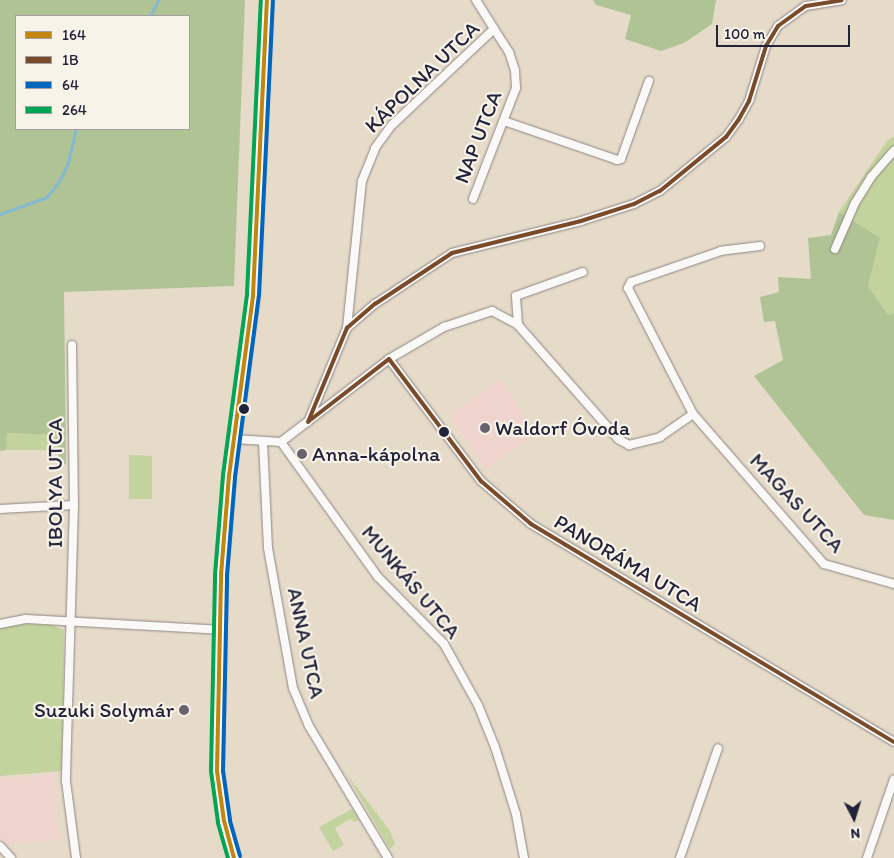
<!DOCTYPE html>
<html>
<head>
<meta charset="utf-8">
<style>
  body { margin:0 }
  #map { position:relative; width:894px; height:858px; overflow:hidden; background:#e6dac9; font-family:Itim,sans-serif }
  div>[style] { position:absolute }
  .built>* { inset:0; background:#efd4ce }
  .green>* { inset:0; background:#c2d39d }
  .forest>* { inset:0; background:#b0c394 }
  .stream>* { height:2.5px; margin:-1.25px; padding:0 1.25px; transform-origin:1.25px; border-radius:1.25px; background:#83b9d1 }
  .roads { filter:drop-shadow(0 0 1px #8d8783) drop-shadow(0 0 1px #8d8783) }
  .minor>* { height:8px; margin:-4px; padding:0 4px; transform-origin:4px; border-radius:4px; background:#fbf9f7 }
  .secondary>* { height:11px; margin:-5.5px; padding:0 5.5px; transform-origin:5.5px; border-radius:5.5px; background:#fbf9f7 }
  .bus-1>* { height:4px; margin:-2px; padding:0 2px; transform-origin:2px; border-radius:2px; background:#c2850f }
  .bus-2>* { height:4px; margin:-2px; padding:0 2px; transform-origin:2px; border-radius:2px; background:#7a4b2a }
  .bus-3>* { height:4px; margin:-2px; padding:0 2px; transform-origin:2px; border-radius:2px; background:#0065bd }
  .bus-4>* { height:4px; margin:-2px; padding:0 2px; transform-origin:2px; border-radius:2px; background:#00a651 }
  .dots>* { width:14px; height:14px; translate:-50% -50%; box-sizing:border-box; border:2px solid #f7f3e8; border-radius:50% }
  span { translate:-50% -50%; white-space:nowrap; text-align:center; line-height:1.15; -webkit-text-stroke:4.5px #f7f3e8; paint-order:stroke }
  .street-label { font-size:21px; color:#22223b }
  .poi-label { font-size:21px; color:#22223b }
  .left { translate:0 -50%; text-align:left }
  .right { translate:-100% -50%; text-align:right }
  .legend { position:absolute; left:15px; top:15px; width:175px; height:115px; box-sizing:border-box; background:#f7f3e8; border:1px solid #a29fa3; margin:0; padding:6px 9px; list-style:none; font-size:15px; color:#22223b }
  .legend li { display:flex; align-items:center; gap:10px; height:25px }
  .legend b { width:25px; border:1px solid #a29fa3 }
  .north { position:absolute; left:829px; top:793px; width:50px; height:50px; -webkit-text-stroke:4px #f7f3e8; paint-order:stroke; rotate:175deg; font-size:14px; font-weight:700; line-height:20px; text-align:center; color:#22223b }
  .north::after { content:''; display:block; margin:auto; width:18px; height:22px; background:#22223b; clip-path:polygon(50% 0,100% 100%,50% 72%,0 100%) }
  .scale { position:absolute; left:716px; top:25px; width:134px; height:22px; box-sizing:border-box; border:2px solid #22223b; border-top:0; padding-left:6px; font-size:15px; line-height:18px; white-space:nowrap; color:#22223b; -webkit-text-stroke:4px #f7f3e8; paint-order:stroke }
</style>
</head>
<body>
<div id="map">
  <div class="built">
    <div style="clip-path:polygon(500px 380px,537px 434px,486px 469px,449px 414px)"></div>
    <div style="clip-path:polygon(56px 774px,56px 822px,61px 839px,5px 845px,0 836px,0 779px)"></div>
  </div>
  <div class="green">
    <div style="clip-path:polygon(894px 136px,894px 313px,888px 315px,868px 286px,880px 238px,839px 212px,887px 141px)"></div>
    <div style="clip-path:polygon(6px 433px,56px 435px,57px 450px,6px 450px)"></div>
    <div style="clip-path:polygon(129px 455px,152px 456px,152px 499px,129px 499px)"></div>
    <div style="clip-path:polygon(21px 624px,52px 625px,64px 630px,62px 771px,0 776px,0 628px)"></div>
    <div style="clip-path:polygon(346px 773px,390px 831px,395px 844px,390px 849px)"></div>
    <div style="clip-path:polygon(352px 809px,359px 820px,354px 822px,350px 819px,335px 828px,344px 845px,333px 851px,319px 827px)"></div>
  </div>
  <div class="forest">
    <div style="clip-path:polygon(evenodd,0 0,245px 0,234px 286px,64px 292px,66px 465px,59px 461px,56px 435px,7px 433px,6px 450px,0 451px,0 0,16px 16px,189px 16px,189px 129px,16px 129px,16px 16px)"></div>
    <div style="clip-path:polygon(593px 0,716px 0,712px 24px,684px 43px,661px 51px,625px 39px,631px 15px,596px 5px)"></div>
    <div style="clip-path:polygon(839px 212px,880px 238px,868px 286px,888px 315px,894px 313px,894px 520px,864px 515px,754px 376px,783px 360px,775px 321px,764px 322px,760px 297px,779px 292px,778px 277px,811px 279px,808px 238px,831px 235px)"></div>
  </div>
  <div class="stream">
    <div style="left:150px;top:16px;width:18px;rotate:-63deg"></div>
    <div style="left:0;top:214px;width:50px;rotate:-19.9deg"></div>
    <div style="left:47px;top:197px;width:21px;rotate:-53deg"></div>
    <div style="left:60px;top:180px;width:19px;rotate:-65deg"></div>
    <div style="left:68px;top:163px;width:35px;rotate:-77deg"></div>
  </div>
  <div class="roads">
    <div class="minor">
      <div style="left:476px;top:0;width:34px;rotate:58deg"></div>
      <div style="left:504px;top:121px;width:120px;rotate:19deg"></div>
      <div style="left:617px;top:160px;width:4px;rotate:-14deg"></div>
      <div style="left:621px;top:159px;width:83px;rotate:-70.3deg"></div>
      <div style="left:760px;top:246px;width:39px;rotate:173deg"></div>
      <div style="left:721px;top:251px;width:95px;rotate:161deg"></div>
      <div style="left:631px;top:282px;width:7px;rotate:117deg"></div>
      <div style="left:628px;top:288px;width:142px;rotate:62.7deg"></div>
      <div style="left:693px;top:414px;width:199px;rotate:48.9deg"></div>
      <div style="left:824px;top:564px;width:73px;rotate:15.9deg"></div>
      <div style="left:835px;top:249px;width:50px;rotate:-66.5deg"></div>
      <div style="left:855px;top:203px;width:31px;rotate:-58deg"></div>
      <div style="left:871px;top:177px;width:35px;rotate:-49deg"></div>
      <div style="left:518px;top:325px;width:29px;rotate:-94deg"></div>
      <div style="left:516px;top:296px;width:71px;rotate:-19.7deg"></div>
      <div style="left:347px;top:328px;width:148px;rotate:-84.2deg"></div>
      <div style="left:362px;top:181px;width:35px;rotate:-68deg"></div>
      <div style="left:375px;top:148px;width:29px;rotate:-54deg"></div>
      <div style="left:392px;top:125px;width:140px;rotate:-43.3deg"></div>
      <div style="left:494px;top:29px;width:27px;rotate:57deg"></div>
      <div style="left:509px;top:52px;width:19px;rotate:72deg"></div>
      <div style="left:515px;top:70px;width:18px;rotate:87deg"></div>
      <div style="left:516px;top:88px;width:119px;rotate:111.2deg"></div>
      <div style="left:72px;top:345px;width:160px;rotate:89.3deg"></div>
      <div style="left:74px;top:505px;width:276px;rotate:91.7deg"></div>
      <div style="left:66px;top:781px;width:78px;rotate:82.6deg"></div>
      <div style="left:389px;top:359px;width:153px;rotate:53deg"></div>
      <div style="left:481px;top:481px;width:66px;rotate:40.7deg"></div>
      <div style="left:531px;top:524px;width:423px;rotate:31deg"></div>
      <div style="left:308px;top:422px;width:102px;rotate:-67.5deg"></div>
      <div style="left:347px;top:328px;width:37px;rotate:-41deg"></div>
      <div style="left:375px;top:304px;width:92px;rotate:-33.5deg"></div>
      <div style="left:452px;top:253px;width:133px;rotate:-13.9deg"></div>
      <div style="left:581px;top:221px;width:56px;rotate:-17.8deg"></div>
      <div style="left:634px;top:204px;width:29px;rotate:-27deg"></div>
      <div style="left:660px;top:191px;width:85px;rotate:-39.3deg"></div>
      <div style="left:726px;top:137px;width:22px;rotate:-54deg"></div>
      <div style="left:739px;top:119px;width:21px;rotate:-61deg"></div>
      <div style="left:749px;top:101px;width:58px;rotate:-72.8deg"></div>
      <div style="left:766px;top:46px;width:23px;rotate:-59deg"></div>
      <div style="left:778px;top:26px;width:34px;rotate:-36deg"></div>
      <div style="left:806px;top:6px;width:36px;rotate:-9deg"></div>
      <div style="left:234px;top:439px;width:47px;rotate:3.7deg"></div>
      <div style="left:263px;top:442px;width:106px;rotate:87.3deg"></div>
      <div style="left:268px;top:548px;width:142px;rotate:79.9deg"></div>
      <div style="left:293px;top:688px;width:41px;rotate:67.2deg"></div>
      <div style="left:309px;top:726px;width:154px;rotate:59.1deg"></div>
      <div style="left:281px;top:442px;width:136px;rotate:-37.5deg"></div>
      <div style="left:389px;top:359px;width:64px;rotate:-30.2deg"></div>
      <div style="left:444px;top:327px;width:51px;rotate:-18.4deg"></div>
      <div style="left:492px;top:311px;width:30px;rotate:28deg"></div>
      <div style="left:518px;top:325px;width:152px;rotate:48.7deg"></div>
      <div style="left:618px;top:439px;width:13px;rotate:29deg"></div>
      <div style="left:629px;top:445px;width:32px;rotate:-14deg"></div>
      <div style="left:660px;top:437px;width:40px;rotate:-34.9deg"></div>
      <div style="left:281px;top:442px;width:166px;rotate:54.3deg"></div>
      <div style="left:378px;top:577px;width:94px;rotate:45.4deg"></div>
      <div style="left:444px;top:644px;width:70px;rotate:60.9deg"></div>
      <div style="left:478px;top:705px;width:45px;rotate:68deg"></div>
      <div style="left:495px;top:747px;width:70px;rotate:72.6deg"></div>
      <div style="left:516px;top:814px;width:45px;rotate:79.7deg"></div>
      <div style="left:0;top:509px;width:74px;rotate:-3.1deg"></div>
      <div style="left:0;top:624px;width:26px;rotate:-11deg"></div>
      <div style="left:26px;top:619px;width:194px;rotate:3.2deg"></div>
      <div style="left:0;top:846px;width:16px;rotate:47deg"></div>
      <div style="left:680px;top:858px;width:116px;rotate:-70.9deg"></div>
      <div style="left:867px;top:858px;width:83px;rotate:-71.1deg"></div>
    </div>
    <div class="secondary">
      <div style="left:234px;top:858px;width:38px;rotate:-105deg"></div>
      <div style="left:224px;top:821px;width:50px;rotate:-98deg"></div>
      <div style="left:217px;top:771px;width:196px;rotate:-88.8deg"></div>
      <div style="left:221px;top:575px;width:99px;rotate:-85.4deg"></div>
      <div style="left:229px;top:476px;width:183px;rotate:-82.4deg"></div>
      <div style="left:253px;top:295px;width:295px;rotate:-87.3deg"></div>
    </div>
  </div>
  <div class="bus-1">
    <div style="left:234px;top:858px;width:38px;rotate:-105deg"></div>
    <div style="left:224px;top:821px;width:50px;rotate:-98deg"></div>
    <div style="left:217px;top:771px;width:196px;rotate:-88.8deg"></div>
    <div style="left:221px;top:575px;width:99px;rotate:-85.4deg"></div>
    <div style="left:229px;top:476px;width:183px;rotate:-82.4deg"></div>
    <div style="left:253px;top:295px;width:295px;rotate:-87.3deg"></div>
  </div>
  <div class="bus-2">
    <div style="left:389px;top:359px;width:153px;rotate:53deg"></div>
    <div style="left:481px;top:481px;width:66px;rotate:40.7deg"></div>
    <div style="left:531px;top:524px;width:423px;rotate:31deg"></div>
    <div style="left:309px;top:421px;width:101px;rotate:-37.8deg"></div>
    <div style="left:308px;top:422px;width:102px;rotate:-67.5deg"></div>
    <div style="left:347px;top:328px;width:37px;rotate:-41deg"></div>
    <div style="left:375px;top:304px;width:92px;rotate:-33.5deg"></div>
    <div style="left:452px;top:253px;width:133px;rotate:-13.9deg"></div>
    <div style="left:581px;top:221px;width:56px;rotate:-17.8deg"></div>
    <div style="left:634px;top:204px;width:29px;rotate:-27deg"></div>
    <div style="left:660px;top:191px;width:85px;rotate:-39.3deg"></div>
    <div style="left:726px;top:137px;width:22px;rotate:-54deg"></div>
    <div style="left:739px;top:119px;width:21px;rotate:-61deg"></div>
    <div style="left:749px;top:101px;width:58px;rotate:-72.8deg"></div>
    <div style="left:766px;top:46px;width:23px;rotate:-59deg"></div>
    <div style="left:778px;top:26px;width:34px;rotate:-36deg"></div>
    <div style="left:806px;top:6px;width:36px;rotate:-9deg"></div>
  </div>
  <div class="bus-3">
    <div style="left:240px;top:856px;width:37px;rotate:-106deg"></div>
    <div style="left:230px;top:820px;width:49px;rotate:-98.1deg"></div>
    <div style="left:223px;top:771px;width:196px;rotate:-88.8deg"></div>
    <div style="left:227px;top:575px;width:98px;rotate:-85.3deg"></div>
    <div style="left:235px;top:477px;width:184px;rotate:-82.5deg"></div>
    <div style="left:259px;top:295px;width:295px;rotate:-87.3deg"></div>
  </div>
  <div class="bus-4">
    <div style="left:228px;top:858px;width:37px;rotate:-106deg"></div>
    <div style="left:218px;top:822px;width:51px;rotate:-97.8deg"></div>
    <div style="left:211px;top:771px;width:196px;rotate:-88.8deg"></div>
    <div style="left:215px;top:575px;width:100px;rotate:-85.4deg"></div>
    <div style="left:223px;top:475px;width:183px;rotate:-82.4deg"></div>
    <div style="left:247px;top:294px;width:294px;rotate:-87.3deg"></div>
  </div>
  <div class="dots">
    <div style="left:244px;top:409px;background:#22223b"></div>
    <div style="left:485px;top:428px;background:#67626d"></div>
    <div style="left:444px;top:432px;background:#22223b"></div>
    <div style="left:302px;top:454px;background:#67626d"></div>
    <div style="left:184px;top:710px;background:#67626d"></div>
  </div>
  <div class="street-label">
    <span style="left:422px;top:77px;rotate:-44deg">KÁPOLNA UTCA</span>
    <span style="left:478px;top:137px;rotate:-69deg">NAP UTCA</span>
    <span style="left:55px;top:483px;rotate:-90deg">IBOLYA UTCA</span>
    <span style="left:797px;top:503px;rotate:47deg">MAGAS UTCA</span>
    <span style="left:628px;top:563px;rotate:31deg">PANORÁMA UTCA</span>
    <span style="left:411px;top:582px;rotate:50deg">MUNKÁS UTCA</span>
    <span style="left:306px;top:643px;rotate:78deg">ANNA UTCA</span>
  </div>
  <div class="poi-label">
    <span class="left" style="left:495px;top:428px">Waldorf Óvoda</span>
    <span class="left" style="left:312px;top:454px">Anna-kápolna</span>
    <span class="right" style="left:174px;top:710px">Suzuki Solymár</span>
  </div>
  <ul class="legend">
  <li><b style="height:6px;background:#c2850f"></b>164</li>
  <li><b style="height:6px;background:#7a4b2a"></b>1B</li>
  <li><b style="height:6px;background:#0065bd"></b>64</li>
  <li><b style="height:6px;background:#00a651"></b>264</li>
  </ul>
  <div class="north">N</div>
  <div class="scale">100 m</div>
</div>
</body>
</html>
